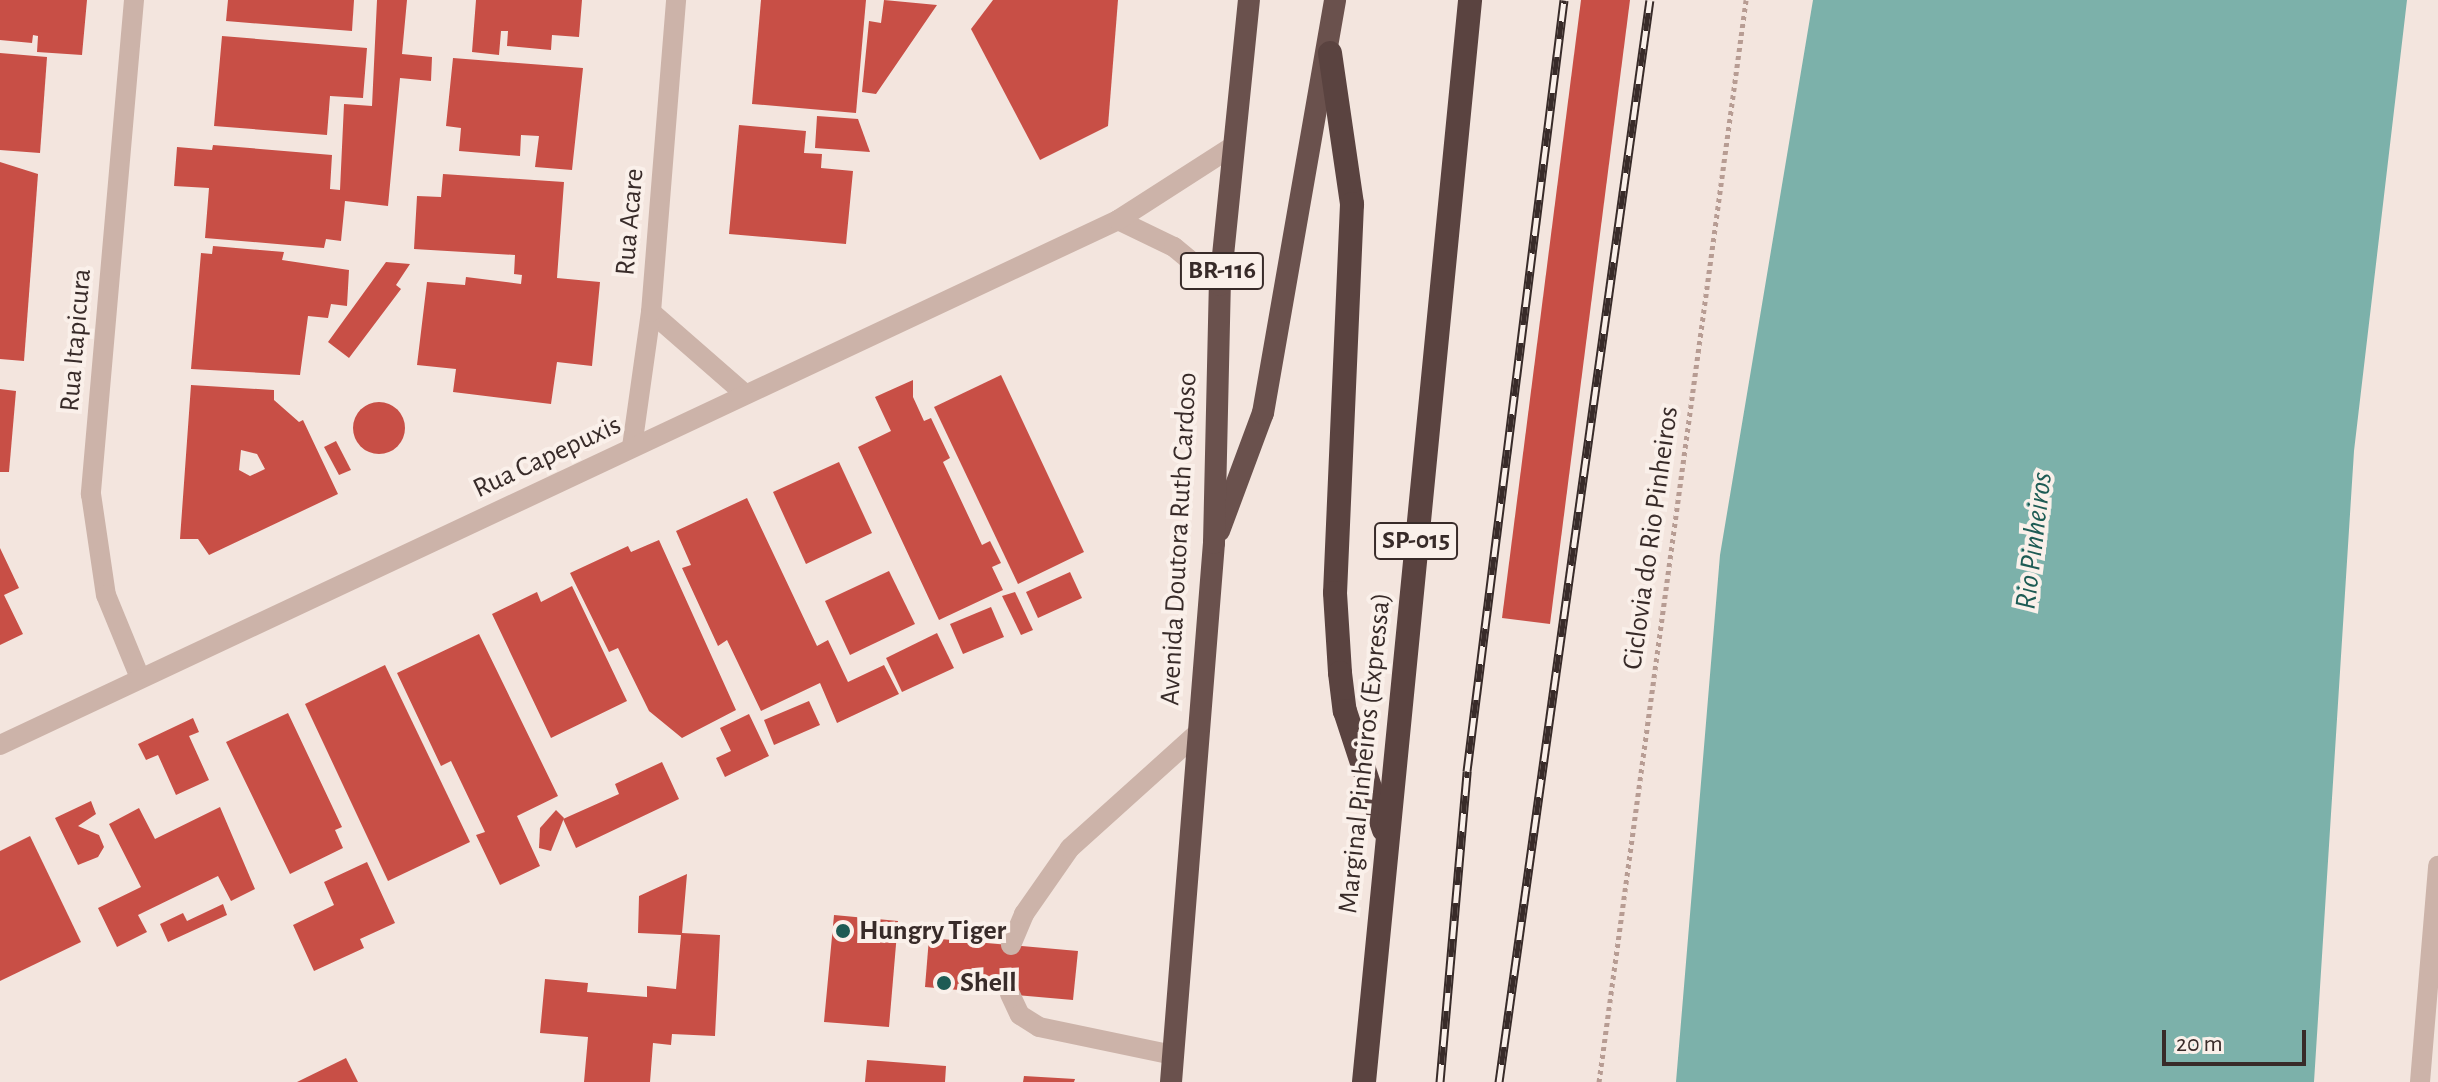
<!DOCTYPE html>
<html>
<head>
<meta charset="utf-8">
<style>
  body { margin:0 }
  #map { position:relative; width:2438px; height:1082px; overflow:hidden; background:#f3e5de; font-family:"Alegreya Sans",sans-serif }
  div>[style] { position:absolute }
  .water>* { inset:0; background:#7cb1aa }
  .building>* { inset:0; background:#c84f46 }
  .round { border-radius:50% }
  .path>* { height:5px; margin-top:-2.5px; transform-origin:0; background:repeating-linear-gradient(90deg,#b79c93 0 4px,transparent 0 8px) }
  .service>* { height:20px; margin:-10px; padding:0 10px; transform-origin:10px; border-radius:10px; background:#ccb3a9 }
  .minor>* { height:20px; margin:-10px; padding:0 10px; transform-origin:10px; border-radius:10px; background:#ccb3a9 }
  .trunk>* { height:22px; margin:-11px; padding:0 11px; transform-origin:11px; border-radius:11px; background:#6a514d }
  .motorway>* { height:24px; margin:-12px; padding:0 12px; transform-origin:12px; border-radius:12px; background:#5a4340 }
  .rail>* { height:9px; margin-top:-4.5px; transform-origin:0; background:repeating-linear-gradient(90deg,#faf0ea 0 18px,#382b29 0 36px); box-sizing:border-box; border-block:2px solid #382b29 }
  .dots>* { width:22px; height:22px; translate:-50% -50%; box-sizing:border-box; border:4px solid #faf0ea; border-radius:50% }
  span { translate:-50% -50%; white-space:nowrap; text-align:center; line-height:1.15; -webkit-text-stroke:8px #faf0ea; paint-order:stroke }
  .shield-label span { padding:2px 6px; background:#faf0ea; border:2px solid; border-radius:6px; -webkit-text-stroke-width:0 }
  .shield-label { font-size:26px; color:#382b29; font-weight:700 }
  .street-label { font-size:28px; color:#382b29 }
  .poi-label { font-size:28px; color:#382b29; font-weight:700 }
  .left { translate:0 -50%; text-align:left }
  .water-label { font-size:30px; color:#1d5b54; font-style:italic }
  .scale { position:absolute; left:2162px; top:1030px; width:144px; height:36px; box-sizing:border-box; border:4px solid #382b29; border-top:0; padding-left:10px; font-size:24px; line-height:28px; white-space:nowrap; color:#382b29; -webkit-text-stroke:6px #faf0ea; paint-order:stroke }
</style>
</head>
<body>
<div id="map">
  <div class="water">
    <div style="clip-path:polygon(1813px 0,2407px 0,2354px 451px,2314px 1082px,1676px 1082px,1720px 555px)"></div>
  </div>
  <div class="building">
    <div style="clip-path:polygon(0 0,87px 0,82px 55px,37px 52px,38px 36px,33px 35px,32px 43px,0 40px)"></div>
    <div style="clip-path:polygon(228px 0,354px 0,352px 31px,226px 21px)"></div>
    <div style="clip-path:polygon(377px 0,407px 0,402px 54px,432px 57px,431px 81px,400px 78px,388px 206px,345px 201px,341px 241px,326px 239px,324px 248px,205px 238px,209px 188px,174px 186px,177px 147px,212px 150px,213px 145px,332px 155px,330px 189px,340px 190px,344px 104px,372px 106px)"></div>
    <div style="clip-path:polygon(476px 0,582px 0,579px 37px,552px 35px,551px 50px,507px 46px,508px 31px,501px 31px,499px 55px,472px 52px)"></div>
    <div style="clip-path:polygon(761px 0,866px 0,856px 113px,752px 104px)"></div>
    <div style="clip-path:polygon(884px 0,937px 5px,876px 94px,862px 92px,869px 21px,881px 23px)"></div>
    <div style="clip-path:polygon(993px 0,1118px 0,1108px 126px,1040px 160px,971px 29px)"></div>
    <div style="clip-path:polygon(1581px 0,1630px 0,1550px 624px,1502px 618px)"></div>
    <div style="clip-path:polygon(222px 36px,367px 48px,363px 98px,330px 96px,327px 135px,214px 126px)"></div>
    <div style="clip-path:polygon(0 53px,47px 57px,40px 153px,0 150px)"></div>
    <div style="clip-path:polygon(453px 58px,583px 68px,572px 170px,535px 167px,539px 136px,521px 135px,520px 156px,459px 151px,461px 128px,446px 126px)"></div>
    <div style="clip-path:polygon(817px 116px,858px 119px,870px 152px,815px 148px)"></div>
    <div style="clip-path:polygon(739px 125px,806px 131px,804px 153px,822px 154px,821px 168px,853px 171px,846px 244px,729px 234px)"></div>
    <div style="clip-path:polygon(0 162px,38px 174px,24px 361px,0 359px)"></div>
    <div style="clip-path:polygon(443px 174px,564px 182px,557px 278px,600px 282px,592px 366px,557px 362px,551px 404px,453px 392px,456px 369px,417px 365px,427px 282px,465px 285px,466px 277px,521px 284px,522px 275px,514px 274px,515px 255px,414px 249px,417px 196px,441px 197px)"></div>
    <div style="clip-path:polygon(213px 246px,284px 252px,282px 260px,349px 270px,347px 306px,331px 304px,328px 318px,308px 316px,300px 375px,191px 369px,201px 253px,212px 254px)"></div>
    <div style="clip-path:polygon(386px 262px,410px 264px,396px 285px,401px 289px,349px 358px,328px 342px)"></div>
    <div style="clip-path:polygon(1001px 375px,1084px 552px,1018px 584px,934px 407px)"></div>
    <div style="clip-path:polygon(913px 380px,913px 397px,924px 421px,931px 418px,950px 458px,943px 462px,982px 545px,990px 541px,1001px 563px,992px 567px,1003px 590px,939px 620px,858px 447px,891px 431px,875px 397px)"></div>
    <div style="clip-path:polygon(evenodd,191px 385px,274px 390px,274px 400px,299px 422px,303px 420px,338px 494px,209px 555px,198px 539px,180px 539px,191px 385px,241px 450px,257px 454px,265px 469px,250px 476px,239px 470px,241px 450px)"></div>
    <div style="clip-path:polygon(0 389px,16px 391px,9px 472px,0 472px)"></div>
    <div class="round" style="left:353px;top:402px;width:52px;height:52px"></div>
    <div style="clip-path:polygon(336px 441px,351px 470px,339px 475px,324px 447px)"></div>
    <div style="clip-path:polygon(839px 462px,872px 533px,806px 564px,773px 492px)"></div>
    <div style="clip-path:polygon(747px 498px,817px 646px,828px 640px,848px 682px,884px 665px,899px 694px,837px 723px,820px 683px,761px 711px,727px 640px,718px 646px,682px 568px,691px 565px,676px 531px)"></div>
    <div style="clip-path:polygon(659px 540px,736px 710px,682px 738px,649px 711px,618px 648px,609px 652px,570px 573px,628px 546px,631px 552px)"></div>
    <div style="clip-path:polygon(0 548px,19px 588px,4px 595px,23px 634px,0 645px)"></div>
    <div style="clip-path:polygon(889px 571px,915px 624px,850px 655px,825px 601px)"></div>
    <div style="clip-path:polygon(1070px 572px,1082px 598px,1038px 618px,1026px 592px)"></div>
    <div style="clip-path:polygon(572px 586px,627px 701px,551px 738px,492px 614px,537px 592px,541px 602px)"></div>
    <div style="clip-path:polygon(1015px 592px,1033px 630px,1021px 635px,1002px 596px)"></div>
    <div style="clip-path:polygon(991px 607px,1004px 637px,963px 654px,950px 624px)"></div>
    <div style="clip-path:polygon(937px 633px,954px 668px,902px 692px,886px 658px)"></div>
    <div style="clip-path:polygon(479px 634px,558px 796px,517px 816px,540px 866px,500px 885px,476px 835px,485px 832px,451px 761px,441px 766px,397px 673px)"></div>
    <div style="clip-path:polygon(385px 665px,470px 842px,388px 881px,305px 704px)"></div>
    <div style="clip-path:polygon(809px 701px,820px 725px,774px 745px,764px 720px)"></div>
    <div style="clip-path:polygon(288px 713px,342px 827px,335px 830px,343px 848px,290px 874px,226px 742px)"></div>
    <div style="clip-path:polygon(749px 714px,769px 756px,725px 777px,716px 758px,731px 751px,720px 728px)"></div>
    <div style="clip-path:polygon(193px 718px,199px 732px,189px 736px,209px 780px,176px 795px,158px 755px,146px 760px,138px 744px)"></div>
    <div style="clip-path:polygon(662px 762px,679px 799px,576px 848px,563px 819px,619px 794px,615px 784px)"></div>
    <div style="clip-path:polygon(91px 801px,96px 814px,78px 826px,99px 835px,104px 847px,98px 857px,78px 865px,55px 818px)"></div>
    <div style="clip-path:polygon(220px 807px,255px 889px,231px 901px,218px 876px,138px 915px,147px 932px,117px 947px,98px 908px,141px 887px,109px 824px,139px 808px,155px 839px)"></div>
    <div style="clip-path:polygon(556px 810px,564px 818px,551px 851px,539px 848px,540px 828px)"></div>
    <div style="clip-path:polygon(30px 836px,81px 942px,0 981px,0 851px)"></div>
    <div style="clip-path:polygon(367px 862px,395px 923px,360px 939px,364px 948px,314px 971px,293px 925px,334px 905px,324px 882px)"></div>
    <div style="clip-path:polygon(687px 874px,682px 933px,720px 935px,715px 1036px,672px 1034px,671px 1045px,653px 1043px,650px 1082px,584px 1082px,588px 1037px,540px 1033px,545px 979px,588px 983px,587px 992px,647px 997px,647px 986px,676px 989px,681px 935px,638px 933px,639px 896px)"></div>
    <div style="clip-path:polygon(223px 904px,227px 915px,168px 942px,160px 924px,183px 913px,187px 921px)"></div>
    <div style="clip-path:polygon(834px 915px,898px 921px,889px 1027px,824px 1022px)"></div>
    <div style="clip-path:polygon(929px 938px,1078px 951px,1073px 1000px,925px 987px)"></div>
    <div style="clip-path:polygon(346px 1058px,358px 1082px,297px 1082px)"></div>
    <div style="clip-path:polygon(867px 1060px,946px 1066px,945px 1082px,865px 1082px)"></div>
    <div style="clip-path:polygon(1024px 1076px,1075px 1079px,1074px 1082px,1023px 1082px)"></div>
  </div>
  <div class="path">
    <div style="left:1599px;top:1082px;width:1092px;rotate:-82.26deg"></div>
  </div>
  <div class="service">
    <div style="left:1011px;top:945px;width:34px;rotate:-67deg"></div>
    <div style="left:1024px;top:914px;width:80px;rotate:-55.1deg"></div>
    <div style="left:1070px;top:848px;width:173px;rotate:-42deg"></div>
    <div style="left:1010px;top:994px;width:23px;rotate:65deg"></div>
    <div style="left:1020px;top:1015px;width:22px;rotate:32deg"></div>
    <div style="left:1039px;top:1027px;width:137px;rotate:11.8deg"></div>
    <div style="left:2420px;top:1082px;width:217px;rotate:-85.2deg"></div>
  </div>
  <div class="minor">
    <div style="left:134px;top:0;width:496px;rotate:95deg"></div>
    <div style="left:91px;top:494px;width:102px;rotate:81.6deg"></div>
    <div style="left:106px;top:595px;width:90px;rotate:67.7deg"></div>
    <div style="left:1118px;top:220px;width:62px;rotate:25.7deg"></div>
    <div style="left:1174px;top:247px;width:60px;rotate:39.6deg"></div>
    <div style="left:651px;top:312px;width:125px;rotate:41.1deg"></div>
    <div style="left:632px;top:447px;width:136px;rotate:-82deg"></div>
    <div style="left:651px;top:312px;width:313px;rotate:-85.4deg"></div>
    <div style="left:0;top:745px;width:1235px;rotate:-25.15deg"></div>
    <div style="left:1118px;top:220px;width:139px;rotate:-32.7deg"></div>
  </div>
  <div class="trunk">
    <div style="left:1219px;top:531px;width:126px;rotate:-69.6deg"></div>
    <div style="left:1263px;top:413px;width:419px;rotate:-80.1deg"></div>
    <div style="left:1171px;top:1082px;width:541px;rotate:-85.44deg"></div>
    <div style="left:1214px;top:543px;width:258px;rotate:-88.7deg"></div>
    <div style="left:1220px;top:285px;width:286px;rotate:-84.2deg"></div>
  </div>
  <div class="motorway">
    <div style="left:1330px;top:53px;width:153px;rotate:81.7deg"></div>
    <div style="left:1352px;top:204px;width:389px;rotate:92.5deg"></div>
    <div style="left:1335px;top:593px;width:80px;rotate:86.4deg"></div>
    <div style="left:1340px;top:673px;width:38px;rotate:83deg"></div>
    <div style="left:1345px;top:711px;width:125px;rotate:71.9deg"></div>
    <div style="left:1364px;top:1082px;width:1087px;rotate:-84.4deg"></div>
  </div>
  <div class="rail">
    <div style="left:1440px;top:1082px;width:312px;rotate:-85deg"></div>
    <div style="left:1467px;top:771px;width:777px;rotate:-82.83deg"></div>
    <div style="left:1499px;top:1082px;width:1092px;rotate:-82.06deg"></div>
  </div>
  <div class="dots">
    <div style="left:843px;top:931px;background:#1d5b54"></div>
    <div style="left:944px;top:983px;background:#1d5b54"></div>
  </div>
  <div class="shield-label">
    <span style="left:1222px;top:271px">BR-116</span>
    <span style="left:1416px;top:541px">SP-015</span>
  </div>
  <div class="street-label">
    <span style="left:630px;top:222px;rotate:-85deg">Rua Acare</span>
    <span style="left:76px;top:340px;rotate:-85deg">Rua Itapicura</span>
    <span style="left:547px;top:457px;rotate:-25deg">Rua Capepuxis</span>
    <span style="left:1651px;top:538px;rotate:-82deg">Ciclovia do Rio Pinheiros</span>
    <span style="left:1179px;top:539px;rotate:-87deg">Avenida Doutora Ruth Cardoso</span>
    <span style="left:1365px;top:753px;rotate:-84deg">Marginal Pinheiros (Expressa)</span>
  </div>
  <div class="poi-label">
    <span class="left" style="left:859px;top:931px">Hungry Tiger</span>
    <span class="left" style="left:960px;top:983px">Shell</span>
  </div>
  <div class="water-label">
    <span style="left:2034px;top:541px;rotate:-83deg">Rio Pinheiros</span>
  </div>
  <div class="scale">20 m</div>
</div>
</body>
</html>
